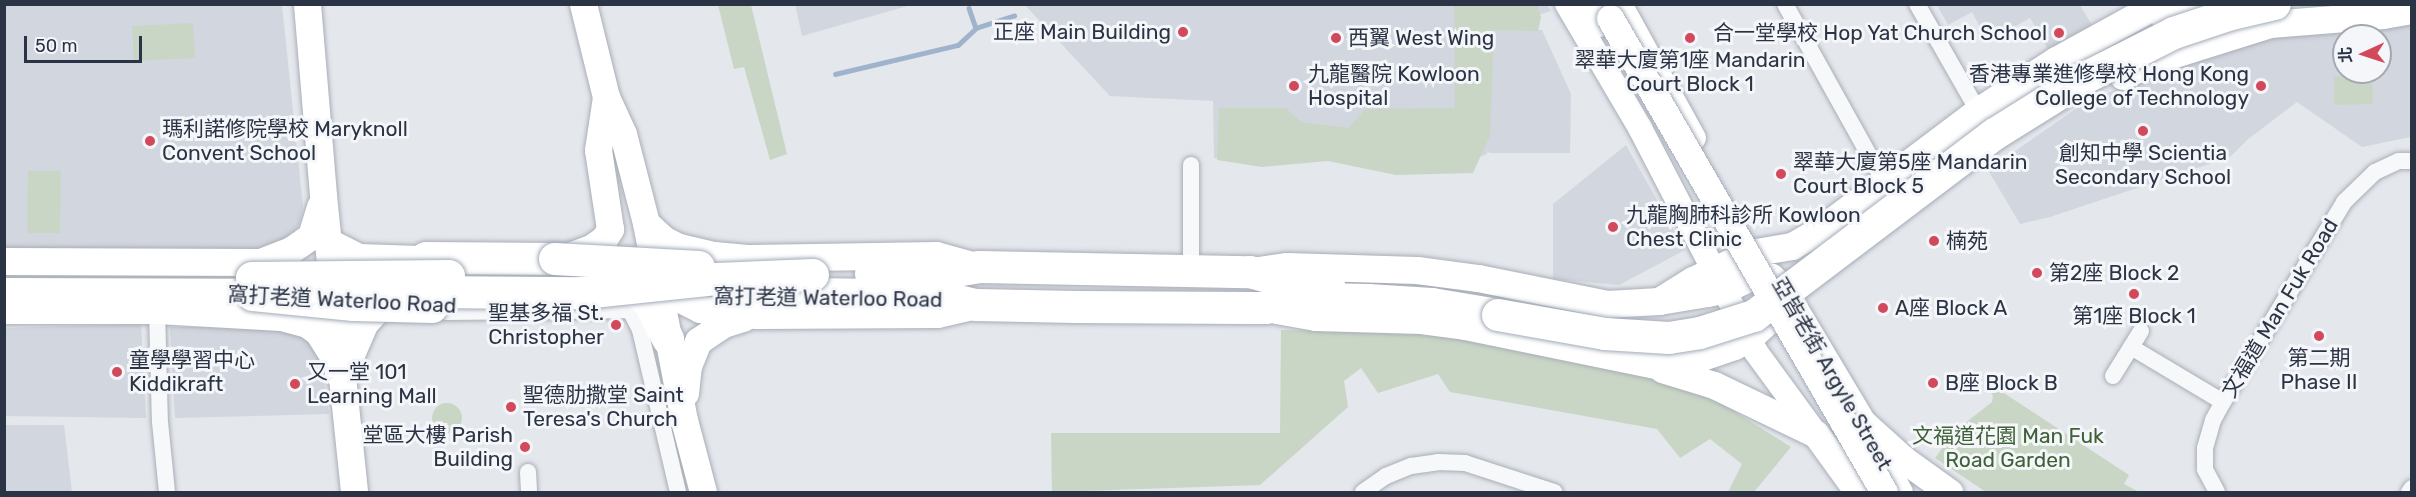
<!DOCTYPE html>
<html>
<head>
<meta charset="utf-8">
<style>
  body { margin:0 }
  #map { position:relative; width:2416px; height:497px; overflow:hidden; background:#e4e7ec; font-family:Rubik,"Noto Sans TC",sans-serif }
  div>[style] { position:absolute }
  .built>* { inset:0; background:#d2d6de }
  .green>* { inset:0; background:#c9d6c5 }
  .round { border-radius:50% }
  .stream>* { height:4.5px; margin:-2.25px; padding:0 2.25px; transform-origin:2.25px; border-radius:2.25px; background:#9fb4cc }
  .roads { filter:drop-shadow(0 0 2px #a9aeb7) drop-shadow(0 0 2px #a9aeb7) }
  .street>* { height:16px; margin:-8px; padding:0 8px; transform-origin:8px; border-radius:8px; background:#f7f8fa }
  .secondary>* { height:24px; margin:-12px; padding:0 12px; transform-origin:12px; border-radius:12px; background:#fff }
  .primary>* { height:27px; margin:-13.5px; padding:0 13.5px; transform-origin:13.5px; border-radius:13.5px; background:#fff }
  .highway>* { height:32px; margin:-16px; padding:0 16px; transform-origin:16px; border-radius:16px; background:#fff }
  .bridges { filter:drop-shadow(0 0 2px #a3abb8) drop-shadow(0 0 2px #a3abb8) }
  .primary-bridge>* { height:27px; margin:-13.5px; padding:0 13.5px; transform-origin:13.5px; border-radius:13.5px; background:#fff }
  .highway-bridge>* { height:32px; margin:-16px; padding:0 16px; transform-origin:16px; border-radius:16px; background:#fff }
  .dots>* { width:16px; height:16px; translate:-50% -50%; box-sizing:border-box; border:3px solid #f4f6f9; border-radius:50% }
  span { translate:-50% -50%; white-space:nowrap; text-align:center; line-height:1.15; -webkit-text-stroke:6px #f4f6f9; paint-order:stroke }
  .poi-label { font-size:21px; color:#2b3445 }
  .right { translate:-100% -50%; text-align:right }
  .left { translate:0 -50%; text-align:left }
  .street-label { font-size:21px; color:#2b3445 }
  .park-label { font-size:21px; color:#3f6138 }
  .frame { position:absolute; inset:0; border:6px solid #2b3445; pointer-events:none }
  .north { position:absolute; left:2332px; top:24px; width:60px; height:60px; box-sizing:border-box; background:#f4f6f9; border:2px solid #a4a8b1; border-radius:50%; rotate:267deg; font-size:16px; font-weight:700; line-height:24px; text-align:center; color:#2b3445 }
  .north::after { content:''; display:block; margin:auto; width:21px; height:27px; background:#d1495b; clip-path:polygon(50% 0,100% 100%,50% 72%,0 100%) }
  .scale { position:absolute; left:24px; top:36px; width:118px; height:27px; box-sizing:border-box; border:3px solid #2b3445; border-top:0; padding-left:8px; font-size:18px; line-height:21px; white-space:nowrap; color:#2b3445; -webkit-text-stroke:4px #f4f6f9; paint-order:stroke }
</style>
</head>
<body>
<div id="map">
  <div class="built">
    <div style="clip-path:polygon(795px 4px,911px 4px,911px 5px,802px 36px)"></div>
    <div style="clip-path:polygon(5px 5px,282px 5px,303px 207px,300px 222px,292px 236px,265px 250px,5px 249px)"></div>
    <div style="clip-path:polygon(1025px 5px,1547px 5px,1551px 11px,1490px 30px,1542px 30px,1571px 94px,1570px 153px,1489px 153px,1488px 150px,1487px 154px,1482px 156px,1214px 158px,1213px 101px,1110px 96px)"></div>
    <div style="clip-path:polygon(1937px 5px,2080px 5px,2092px 25px,2050px 53px,2030px 18px,1988px 42px,1972px 12px,1948px 25px)"></div>
    <div style="clip-path:polygon(evenodd,2411px 25px,2411px 137px,2362px 147px,2297px 102px,2247px 140px,2230px 157px,2050px 217px,2020px 224px,1988px 170px,2074px 110px,2158px 68px,2299px 27px,2411px 25px,2344px 36px,2380px 36px,2380px 72px,2344px 72px,2344px 36px)"></div>
    <div style="clip-path:polygon(1626px 145px,1685px 250px,1619px 285px,1553px 279px,1553px 204px)"></div>
    <div style="clip-path:polygon(141px 324px,146px 418px,5px 416px,5px 328px)"></div>
    <div style="clip-path:polygon(170px 327px,288px 327px,300px 330px,320px 355px,329px 414px,175px 418px)"></div>
    <div style="clip-path:polygon(5px 425px,64px 425px,72px 492px,5px 492px)"></div>
  </div>
  <div class="green">
    <div style="clip-path:polygon(718px 5px,751px 5px,787px 154px,770px 160px,744px 67px,734px 69px)"></div>
    <div style="clip-path:polygon(1454px 5px,1537px 5px,1541px 17px,1538px 31px,1494px 30px,1490px 136px,1473px 173px,1396px 175px,1328px 161px,1262px 167px,1217px 160px,1219px 108px,1286px 108px,1301px 122px,1349px 128px,1365px 109px,1455px 108px)"></div>
    <div style="clip-path:polygon(193px 23px,195px 58px,134px 61px,132px 26px)"></div>
    <div style="clip-path:polygon(2372px 75px,2373px 104px,2334px 105px,2334px 76px)"></div>
    <div style="clip-path:polygon(28px 171px,61px 171px,60px 233px,27px 233px)"></div>
    <div style="clip-path:polygon(1281px 330px,1420px 333px,1463px 339px,1643px 374px,1721px 403px,1791px 447px,1754px 492px,1728px 492px,1742px 464px,1710px 439px,1680px 458px,1657px 429px,1450px 392px,1438px 374px,1378px 393px,1361px 368px,1344px 381px,1348px 407px,1260px 485px,1052px 492px,1051px 433px,1280px 433px)"></div>
    <div style="clip-path:polygon(1984px 380px,2129px 475px,2124px 484px,2139px 492px,1986px 492px,1935px 458px,1955px 431px,1992px 402px,1993px 396px)"></div>
    <div class="round" style="left:432px;top:403px;width:30px;height:30px"></div>
  </div>
  <div class="stream">
    <div style="left:969px;top:8px;width:21px;rotate:71deg"></div>
    <div style="left:835px;top:74px;width:126px;rotate:-13.3deg"></div>
    <div style="left:958px;top:45px;width:25px;rotate:-43deg"></div>
    <div style="left:976px;top:28px;width:40px;rotate:-18deg"></div>
  </div>
  <div class="roads">
    <div class="street">
      <div style="left:1785px;top:4px;width:201px;rotate:60.9deg"></div>
      <div style="left:1917px;top:4px;width:131px;rotate:60.3deg"></div>
      <div style="left:1191px;top:165px;width:105px;rotate:90deg"></div>
      <div style="left:157px;top:310px;width:112px;rotate:88.5deg"></div>
      <div style="left:160px;top:422px;width:70px;rotate:84.3deg"></div>
      <div style="left:446px;top:312px;width:179px;rotate:-0.6deg"></div>
      <div style="left:625px;top:310px;width:6px;rotate:18deg"></div>
      <div style="left:631px;top:312px;width:20px;rotate:63deg"></div>
      <div style="left:640px;top:330px;width:166px;rotate:76.8deg"></div>
      <div style="left:2131px;top:347px;width:107px;rotate:30.9deg"></div>
      <div style="left:2113px;top:376px;width:53px;rotate:-58.1deg"></div>
      <div style="left:528px;top:472px;width:20px;rotate:87deg"></div>
      <div style="left:1363px;top:492px;width:28px;rotate:-35deg"></div>
      <div style="left:1386px;top:476px;width:27px;rotate:-22deg"></div>
      <div style="left:1411px;top:466px;width:27px;rotate:-8deg"></div>
      <div style="left:1438px;top:462px;width:27px;rotate:2deg"></div>
      <div style="left:1465px;top:463px;width:94px;rotate:18deg"></div>
      <div style="left:2217px;top:492px;width:26px;rotate:-118deg"></div>
      <div style="left:2205px;top:469px;width:21px;rotate:-90deg"></div>
      <div style="left:2205px;top:448px;width:29px;rotate:-74deg"></div>
      <div style="left:2213px;top:420px;width:21px;rotate:-61deg"></div>
      <div style="left:2223px;top:402px;width:234px;rotate:-58.8deg"></div>
      <div style="left:2344px;top:202px;width:43px;rotate:-44.1deg"></div>
      <div style="left:2375px;top:172px;width:26px;rotate:-25deg"></div>
      <div style="left:2399px;top:161px;width:13px"></div>
      <div style="left:2409px;top:492px;width:5px;rotate:-53deg"></div>
    </div>
    <div class="secondary">
      <div style="left:1567px;top:4px;width:144px;rotate:59.5deg"></div>
      <div style="left:1640px;top:128px;width:252px;rotate:62.6deg"></div>
      <div style="left:1756px;top:352px;width:102px;rotate:53.8deg"></div>
      <div style="left:1620px;top:4px;width:153px;rotate:61.1deg"></div>
      <div style="left:1866px;top:430px;width:71px;rotate:60.6deg"></div>
    </div>
    <div class="primary">
      <div style="left:307px;top:4px;width:193px;rotate:85.2deg"></div>
      <div style="left:323px;top:196px;width:298px;rotate:84deg"></div>
      <div style="left:583px;top:4px;width:96px;rotate:76.1deg"></div>
      <div style="left:606px;top:97px;width:41px;rotate:65.3deg"></div>
      <div style="left:623px;top:134px;width:92px;rotate:75.5deg"></div>
      <div style="left:646px;top:223px;width:201px;rotate:79.1deg"></div>
      <div style="left:684px;top:420px;width:74px;rotate:75.2deg"></div>
      <div style="left:1587px;top:4px;width:22px;rotate:60deg"></div>
      <div style="left:2123px;top:76px;width:36px;rotate:-27deg"></div>
      <div style="left:2155px;top:60px;width:121px;rotate:-17.4deg"></div>
      <div style="left:2270px;top:24px;width:113px;rotate:-4.6deg"></div>
      <div style="left:2383px;top:15px;width:29px;rotate:-10deg"></div>
      <div style="left:646px;top:223px;width:23px;rotate:43deg"></div>
      <div style="left:663px;top:239px;width:18px;rotate:27deg"></div>
      <div style="left:679px;top:247px;width:36px;rotate:13deg"></div>
      <div style="left:714px;top:255px;width:36px;rotate:5deg"></div>
      <div style="left:750px;top:258px;width:186px;rotate:-0.9deg"></div>
      <div style="left:936px;top:255px;width:45px;rotate:15.6deg"></div>
      <div style="left:327px;top:241px;width:36px;rotate:27deg"></div>
      <div style="left:359px;top:257px;width:89px;rotate:1.9deg"></div>
      <div style="left:561px;top:259px;width:32px;rotate:-20deg"></div>
      <div style="left:591px;top:248px;width:16px;rotate:-35deg"></div>
      <div style="left:604px;top:239px;width:12px;rotate:-59deg"></div>
      <div style="left:610px;top:229px;width:80px;rotate:-98.6deg"></div>
      <div style="left:598px;top:150px;width:54px;rotate:-81.4deg"></div>
      <div style="left:4px;top:261px;width:256px;rotate:0.2deg"></div>
      <div style="left:260px;top:262px;width:33px;rotate:-21deg"></div>
      <div style="left:291px;top:250px;width:24px;rotate:-35deg"></div>
      <div style="left:311px;top:236px;width:31px;rotate:-73deg"></div>
      <div style="left:1251px;top:271px;width:36px;rotate:-8deg"></div>
      <div style="left:1287px;top:266px;width:130px;rotate:1.8deg"></div>
      <div style="left:1417px;top:270px;width:62px;rotate:7.5deg"></div>
      <div style="left:1478px;top:278px;width:132px;rotate:11.4deg"></div>
      <div style="left:1607px;top:304px;width:52px;rotate:-3.3deg"></div>
      <div style="left:1659px;top:301px;width:49px;rotate:-9.5deg"></div>
      <div style="left:1707px;top:293px;width:16px;rotate:-11deg"></div>
      <div style="left:1723px;top:290px;width:29px;rotate:-25deg"></div>
      <div style="left:1749px;top:278px;width:22px;rotate:-3deg"></div>
      <div style="left:1771px;top:277px;width:11px;rotate:41deg"></div>
      <div style="left:648px;top:283px;width:58px;rotate:26.6deg"></div>
      <div style="left:700px;top:309px;width:56px;rotate:6.1deg"></div>
      <div style="left:756px;top:315px;width:181px;rotate:-0.3deg"></div>
      <div style="left:937px;top:314px;width:40px;rotate:-13deg"></div>
      <div style="left:1780px;top:285px;width:160px;rotate:59.1deg"></div>
      <div style="left:1862px;top:422px;width:55px;rotate:42.1deg"></div>
      <div style="left:1903px;top:459px;width:57px;rotate:35.7deg"></div>
      <div style="left:1659px;top:301px;width:40px;rotate:-32deg"></div>
      <div style="left:1693px;top:280px;width:63px;rotate:-25.3deg"></div>
      <div style="left:1750px;top:253px;width:43px;rotate:-9.5deg"></div>
      <div style="left:1792px;top:246px;width:32px;rotate:-30deg"></div>
      <div style="left:1820px;top:230px;width:199px;rotate:-37deg"></div>
      <div style="left:1979px;top:110px;width:92px;rotate:-33deg"></div>
      <div style="left:2056px;top:60px;width:116px;rotate:-28.8deg"></div>
      <div style="left:4px;top:310px;width:153px"></div>
      <div style="left:157px;top:310px;width:124px;rotate:3.2deg"></div>
      <div style="left:281px;top:317px;width:27px;rotate:15deg"></div>
      <div style="left:307px;top:324px;width:14px;rotate:36deg"></div>
      <div style="left:318px;top:332px;width:34px;rotate:58deg"></div>
      <div style="left:1276px;top:310px;width:40px;rotate:10deg"></div>
      <div style="left:1315px;top:317px;width:106px;rotate:1.6deg"></div>
      <div style="left:1421px;top:320px;width:44px;rotate:7.8deg"></div>
      <div style="left:1465px;top:326px;width:209px;rotate:11.6deg"></div>
      <div style="left:1670px;top:368px;width:68px;rotate:-19deg"></div>
      <div style="left:1734px;top:346px;width:17px;rotate:-28deg"></div>
      <div style="left:1749px;top:338px;width:45px;rotate:-42.3deg"></div>
      <div style="left:1662px;top:369px;width:54px;rotate:17.1deg"></div>
      <div style="left:1714px;top:385px;width:113px;rotate:25.7deg"></div>
      <div style="left:1816px;top:434px;width:72px;rotate:54.1deg"></div>
      <div style="left:685px;top:393px;width:27px;rotate:-84deg"></div>
      <div style="left:688px;top:366px;width:27px;rotate:-68deg"></div>
      <div style="left:698px;top:341px;width:30px;rotate:-34deg"></div>
      <div style="left:723px;top:324px;width:21px;rotate:-17deg"></div>
    </div>
    <div class="highway">
      <div style="left:2167px;top:17px;width:38px;rotate:-20deg"></div>
      <div style="left:426px;top:258px;width:129px;rotate:0.4deg"></div>
      <div style="left:871px;top:274px;width:67px"></div>
      <div style="left:938px;top:274px;width:43px;rotate:-9.5deg"></div>
      <div style="left:980px;top:267px;width:270px;rotate:1.1deg"></div>
      <div style="left:1250px;top:272px;width:45px;rotate:15.6deg"></div>
      <div style="left:1293px;top:284px;width:36px;rotate:2deg"></div>
      <div style="left:617px;top:281px;width:19px;rotate:25deg"></div>
      <div style="left:634px;top:289px;width:20px;rotate:41deg"></div>
      <div style="left:649px;top:302px;width:42px;rotate:62.8deg"></div>
      <div style="left:753px;top:293px;width:184px;rotate:0.9deg"></div>
      <div style="left:937px;top:296px;width:40px;rotate:13deg"></div>
      <div style="left:976px;top:305px;width:100px;rotate:1.1deg"></div>
      <div style="left:1076px;top:307px;width:190px;rotate:0.3deg"></div>
      <div style="left:1266px;top:308px;width:55px;rotate:-9.5deg"></div>
      <div style="left:1320px;top:299px;width:48px;rotate:1.2deg"></div>
      <div style="left:1368px;top:300px;width:64px;rotate:3.6deg"></div>
      <div style="left:1432px;top:304px;width:67px;rotate:9.5deg"></div>
      <div style="left:4px;top:294px;width:249px;rotate:0.2deg"></div>
      <div style="left:341px;top:373px;width:56px;rotate:-66.7deg"></div>
      <div style="left:363px;top:322px;width:23px;rotate:-47deg"></div>
      <div style="left:379px;top:305px;width:22px;rotate:-24deg"></div>
    </div>
  </div>
  <div class="bridges">
    <div class="primary-bridge">
      <div style="left:1610px;top:18px;width:547px;rotate:59.97deg"></div>
    </div>
    <div class="highway-bridge">
      <div style="left:555px;top:259px;width:144px;rotate:3.2deg"></div>
      <div style="left:252px;top:278px;width:197px;rotate:-0.6deg"></div>
      <div style="left:421px;top:292px;width:162px;rotate:0.4deg"></div>
      <div style="left:583px;top:293px;width:134px;rotate:-6deg"></div>
      <div style="left:716px;top:279px;width:97px;rotate:-2.4deg"></div>
      <div style="left:253px;top:295px;width:101px;rotate:5.7deg"></div>
      <div style="left:354px;top:305px;width:78px;rotate:1.5deg"></div>
      <div style="left:1498px;top:315px;width:109px;rotate:10.1deg"></div>
      <div style="left:1605px;top:334px;width:64px;rotate:3.6deg"></div>
      <div style="left:1669px;top:338px;width:31px;rotate:-9deg"></div>
      <div style="left:1700px;top:333px;width:57px;rotate:-17.5deg"></div>
      <div style="left:1754px;top:316px;width:302px;rotate:-37.1deg"></div>
      <div style="left:1995px;top:134px;width:104px;rotate:-32deg"></div>
      <div style="left:2083px;top:79px;width:102px;rotate:-26.8deg"></div>
      <div style="left:2174px;top:33px;width:57px;rotate:-18.4deg"></div>
      <div style="left:2228px;top:15px;width:48px;rotate:-13.2deg"></div>
    </div>
  </div>
  <div class="dots">
    <div style="left:1183px;top:32px;background:#d1495b"></div>
    <div style="left:2059px;top:33px;background:#d1495b"></div>
    <div style="left:1336px;top:38px;background:#d1495b"></div>
    <div style="left:1690px;top:38px;background:#d1495b"></div>
    <div style="left:1294px;top:86px;background:#d1495b"></div>
    <div style="left:2261px;top:86px;background:#d1495b"></div>
    <div style="left:2143px;top:131px;background:#d1495b"></div>
    <div style="left:150px;top:141px;background:#d1495b"></div>
    <div style="left:1781px;top:174px;background:#d1495b"></div>
    <div style="left:1613px;top:227px;background:#d1495b"></div>
    <div style="left:1934px;top:241px;background:#d1495b"></div>
    <div style="left:2037px;top:273px;background:#d1495b"></div>
    <div style="left:2134px;top:294px;background:#d1495b"></div>
    <div style="left:1883px;top:308px;background:#d1495b"></div>
    <div style="left:616px;top:325px;background:#d1495b"></div>
    <div style="left:2319px;top:336px;background:#d1495b"></div>
    <div style="left:117px;top:372px;background:#d1495b"></div>
    <div style="left:1933px;top:383px;background:#d1495b"></div>
    <div style="left:295px;top:384px;background:#d1495b"></div>
    <div style="left:511px;top:407px;background:#d1495b"></div>
    <div style="left:525px;top:447px;background:#d1495b"></div>
  </div>
  <div class="poi-label">
    <span class="right" style="left:1171px;top:32px">正座 Main Building</span>
    <span class="right" style="left:2047px;top:33px">合一堂學校 Hop Yat Church School</span>
    <span class="left" style="left:1348px;top:38px">西翼 West Wing</span>
    <span style="left:1690px;top:72px">翠華大廈第1座 Mandarin<br>Court Block 1</span>
    <span class="left" style="left:1308px;top:86px">九龍醫院 Kowloon<br>Hospital</span>
    <span class="right" style="left:2249px;top:86px">香港專業進修學校 Hong Kong<br>College of Technology</span>
    <span class="left" style="left:162px;top:141px">瑪利諾修院學校 Maryknoll<br>Convent School</span>
    <span style="left:2143px;top:165px">創知中學 Scientia<br>Secondary School</span>
    <span class="left" style="left:1793px;top:174px">翠華大廈第5座 Mandarin<br>Court Block 5</span>
    <span class="left" style="left:1626px;top:227px">九龍胸肺科診所 Kowloon<br>Chest Clinic</span>
    <span class="left" style="left:1946px;top:241px">楠苑</span>
    <span class="left" style="left:2049px;top:273px">第2座 Block 2</span>
    <span class="left" style="left:1895px;top:308px">A座 Block A</span>
    <span class="right" style="left:604px;top:325px">聖基多福 St.<br>Christopher</span>
    <span style="left:2134px;top:316px">第1座 Block 1</span>
    <span style="left:2319px;top:370px">第二期<br>Phase II</span>
    <span class="left" style="left:129px;top:372px">童學學習中心<br>Kiddikraft</span>
    <span class="left" style="left:307px;top:384px">又一堂 101<br>Learning Mall</span>
    <span class="left" style="left:1945px;top:383px">B座 Block B</span>
    <span class="left" style="left:523px;top:407px">聖德肋撒堂 Saint<br>Teresa's Church</span>
    <span class="right" style="left:513px;top:447px">堂區大樓 Parish<br>Building</span>
  </div>
  <div class="street-label">
    <span style="left:828px;top:298px;rotate:1deg">窩打老道 Waterloo Road</span>
    <span style="left:342px;top:300px;rotate:3deg">窩打老道 Waterloo Road</span>
    <span style="left:2280px;top:308px;rotate:-59deg">文福道 Man Fuk Road</span>
    <span style="left:1832px;top:374px;rotate:60deg">亞皆老街 Argyle Street</span>
  </div>
  <div class="park-label">
    <span style="left:2008px;top:448px">文福道花園 Man Fuk<br>Road Garden</span>
  </div>
  <div class="frame"></div>
  <div class="north">北</div>
  <div class="scale">50 m</div>
</div>
</body>
</html>
